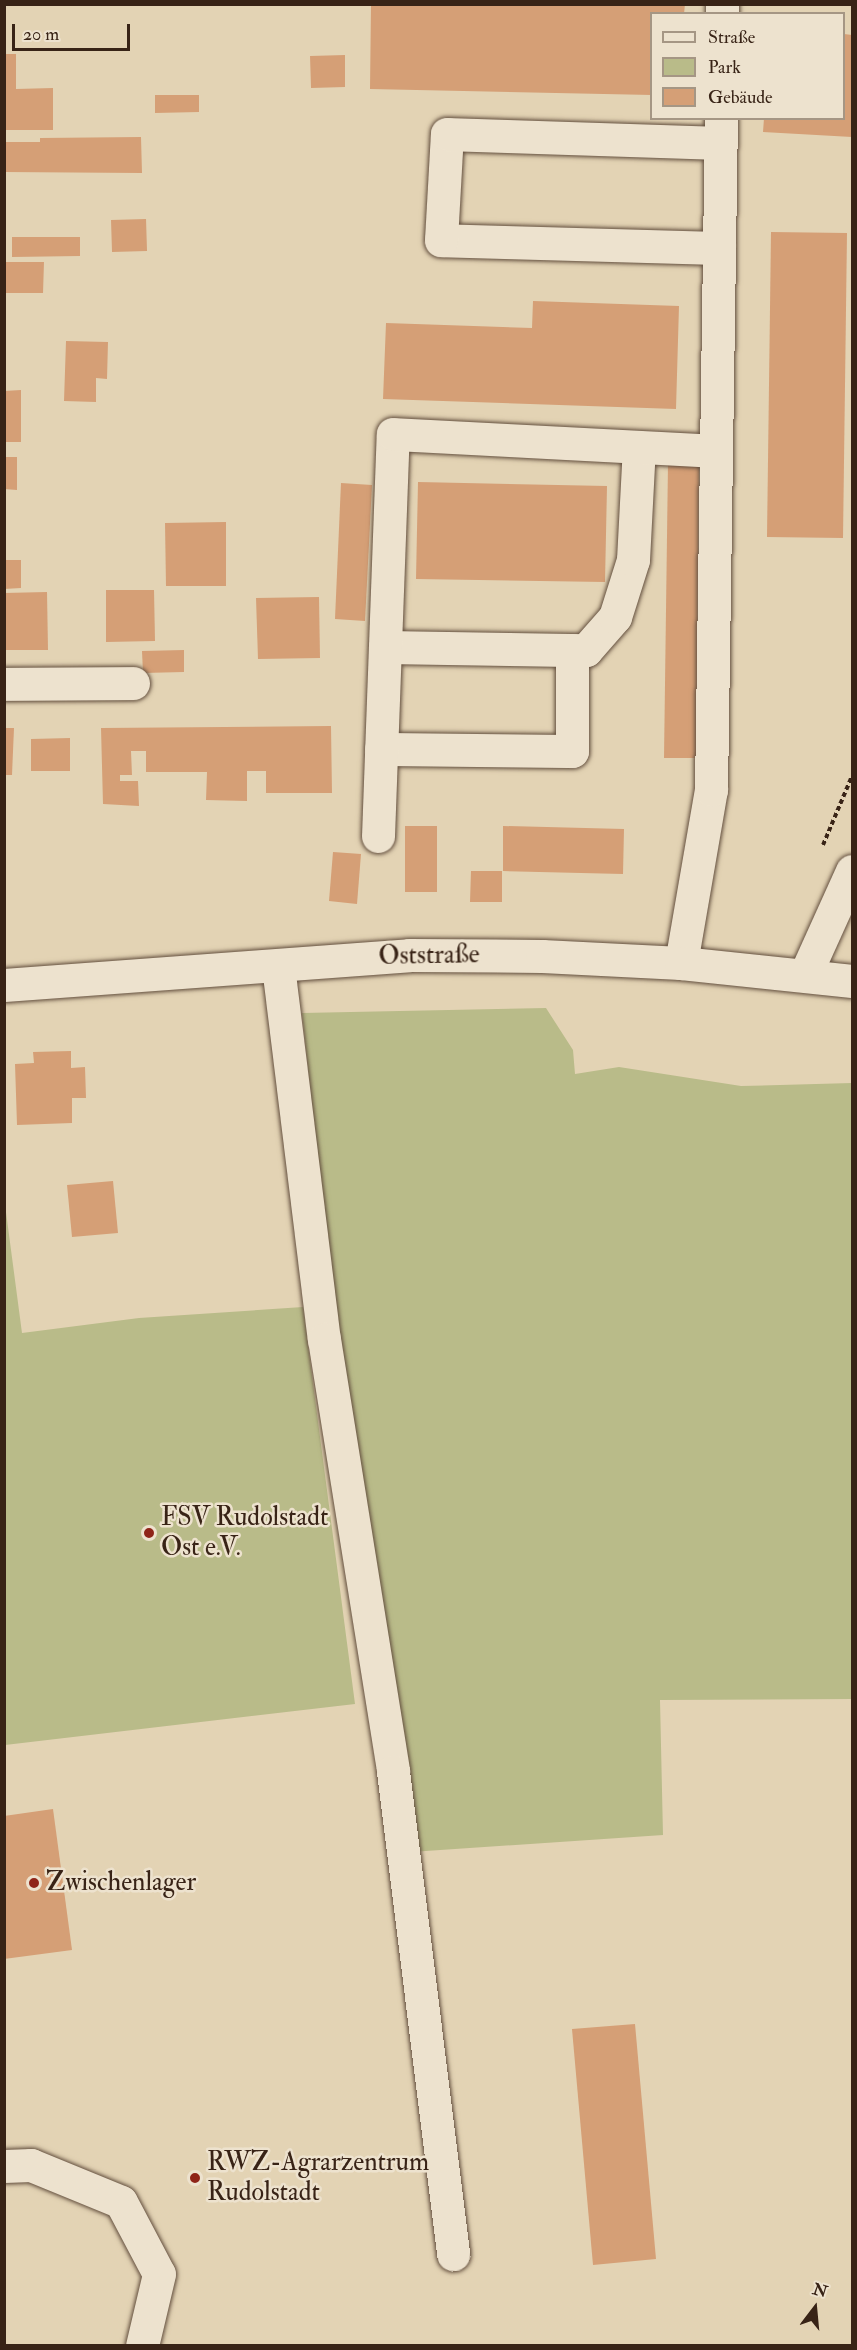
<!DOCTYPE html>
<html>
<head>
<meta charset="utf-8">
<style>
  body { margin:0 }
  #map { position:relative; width:857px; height:2350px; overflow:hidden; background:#e3d3b4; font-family:"IM FELL Double Pica",serif }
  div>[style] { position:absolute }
  .green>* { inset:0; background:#b9bb89 }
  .building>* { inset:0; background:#d59f76 }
  .path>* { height:4px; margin-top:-2px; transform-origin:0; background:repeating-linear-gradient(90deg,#382316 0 4.5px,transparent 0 7.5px) }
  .roads { filter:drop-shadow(0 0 2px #634f3e) drop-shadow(0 0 2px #634f3e) }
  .minor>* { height:33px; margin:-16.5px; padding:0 16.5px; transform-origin:16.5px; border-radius:16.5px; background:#ede2ce }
  .dots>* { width:16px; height:16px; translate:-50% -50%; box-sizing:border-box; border:3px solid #ede2ce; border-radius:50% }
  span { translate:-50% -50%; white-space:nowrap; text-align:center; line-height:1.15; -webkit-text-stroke:5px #ede2ce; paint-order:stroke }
  .street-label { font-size:26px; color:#382316 }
  .poi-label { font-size:26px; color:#382316 }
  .left { translate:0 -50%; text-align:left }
  .frame { position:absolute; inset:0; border:6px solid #382316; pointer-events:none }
  .legend { position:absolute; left:650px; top:12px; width:195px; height:108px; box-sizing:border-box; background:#ede2ce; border:2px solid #a59684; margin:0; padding:8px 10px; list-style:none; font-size:18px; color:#382316 }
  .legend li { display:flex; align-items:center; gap:12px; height:30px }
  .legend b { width:30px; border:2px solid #a59684 }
  .north { position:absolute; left:785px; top:2278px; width:60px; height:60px; -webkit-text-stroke:4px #ede2ce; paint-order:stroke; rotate:16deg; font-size:16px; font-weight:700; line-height:24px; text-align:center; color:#382316 }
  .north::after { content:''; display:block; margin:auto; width:21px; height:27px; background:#382316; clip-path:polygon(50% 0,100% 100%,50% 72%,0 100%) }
  .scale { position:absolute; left:12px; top:24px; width:118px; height:27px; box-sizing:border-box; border:3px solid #382316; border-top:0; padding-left:8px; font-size:18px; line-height:21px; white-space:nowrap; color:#382316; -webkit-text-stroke:4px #ede2ce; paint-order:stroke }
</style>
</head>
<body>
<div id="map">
  <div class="green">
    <div style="clip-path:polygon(546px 1008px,573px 1050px,575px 1074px,619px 1067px,741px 1086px,852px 1083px,852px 1699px,660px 1700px,663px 1835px,411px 1852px,350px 1451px,302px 1013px)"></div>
    <div style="clip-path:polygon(4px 1197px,22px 1333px,139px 1318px,303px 1307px,355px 1704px,5px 1745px)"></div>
  </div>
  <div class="building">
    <div style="clip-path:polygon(371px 4px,685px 4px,684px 14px,652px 14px,652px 95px,370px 89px)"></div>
    <div style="clip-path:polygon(844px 34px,852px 35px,852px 137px,763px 132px,764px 118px,844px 118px)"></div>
    <div style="clip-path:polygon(4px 54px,16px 54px,16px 89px,53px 88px,53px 130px,4px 130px)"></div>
    <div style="clip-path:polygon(345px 55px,345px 87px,311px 88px,310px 56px)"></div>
    <div style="clip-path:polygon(155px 95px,199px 95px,199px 112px,155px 113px)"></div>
    <div style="clip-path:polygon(141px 137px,142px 173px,4px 172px,4px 142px,40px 142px,40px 138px)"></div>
    <div style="clip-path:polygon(146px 219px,147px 251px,112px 252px,111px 220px)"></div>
    <div style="clip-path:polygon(771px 232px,847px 233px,843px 538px,767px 537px)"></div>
    <div style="clip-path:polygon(12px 237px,80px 237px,80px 256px,12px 257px)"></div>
    <div style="clip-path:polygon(4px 262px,44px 262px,43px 293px,4px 293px)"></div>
    <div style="clip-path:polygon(533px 301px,679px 306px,676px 409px,383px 399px,386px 323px,532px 328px)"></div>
    <div style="clip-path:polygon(66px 341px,108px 342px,107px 379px,96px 378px,96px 402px,64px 401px)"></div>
    <div style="clip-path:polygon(21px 390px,21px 442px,4px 442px,4px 391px)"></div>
    <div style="clip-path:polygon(4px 457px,17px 457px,17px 490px,4px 489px)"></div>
    <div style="clip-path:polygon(668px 463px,699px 463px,696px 758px,664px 758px)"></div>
    <div style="clip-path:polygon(418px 482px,607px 486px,605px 582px,416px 579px)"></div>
    <div style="clip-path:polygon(341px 483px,372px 485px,365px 621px,335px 619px)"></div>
    <div style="clip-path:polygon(226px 522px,226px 586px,166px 586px,165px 523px)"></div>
    <div style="clip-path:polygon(4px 560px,21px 560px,21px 588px,4px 589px)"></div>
    <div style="clip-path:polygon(106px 590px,154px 590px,155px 641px,106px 642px)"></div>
    <div style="clip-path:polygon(47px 592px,48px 650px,4px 650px,4px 593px)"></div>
    <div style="clip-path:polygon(319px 597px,320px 658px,258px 659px,256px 598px)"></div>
    <div style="clip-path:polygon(184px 650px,184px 672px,143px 673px,142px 651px)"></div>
    <div style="clip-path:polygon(331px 726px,332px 793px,266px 793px,266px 771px,247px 771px,247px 801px,206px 800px,207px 772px,146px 772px,146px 751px,131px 751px,132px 775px,120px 775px,120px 781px,138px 781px,139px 806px,103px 804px,101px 728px)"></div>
    <div style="clip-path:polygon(4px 728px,14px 728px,12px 775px,4px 775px)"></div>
    <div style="clip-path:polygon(70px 738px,70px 771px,31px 771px,31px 739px)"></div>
    <div style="clip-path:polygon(405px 826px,437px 826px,437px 892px,405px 892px)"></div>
    <div style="clip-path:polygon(503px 826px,624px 829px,623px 874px,503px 871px)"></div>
    <div style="clip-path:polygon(333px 852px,361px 854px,357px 904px,329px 901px)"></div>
    <div style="clip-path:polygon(471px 871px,502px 871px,502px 902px,470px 902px)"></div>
    <div style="clip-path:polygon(71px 1051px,71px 1068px,85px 1067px,86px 1098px,72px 1098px,72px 1123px,17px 1125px,15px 1064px,34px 1063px,33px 1052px)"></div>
    <div style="clip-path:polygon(113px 1181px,118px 1233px,72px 1237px,67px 1185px)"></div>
    <div style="clip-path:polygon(53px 1809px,72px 1950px,4px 1959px,4px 1816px)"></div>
    <div style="clip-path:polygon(635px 2024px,656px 2259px,593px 2265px,572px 2029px)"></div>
  </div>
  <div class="path">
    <div style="left:823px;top:845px;width:75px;rotate:-67.2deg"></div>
  </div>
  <div class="roads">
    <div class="minor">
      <div style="left:722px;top:14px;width:10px;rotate:-90deg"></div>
      <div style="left:719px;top:248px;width:278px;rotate:-178.4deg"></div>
      <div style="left:441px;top:240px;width:106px;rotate:-86.8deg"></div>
      <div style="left:447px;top:134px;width:273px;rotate:1.9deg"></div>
      <div style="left:385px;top:647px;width:201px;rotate:0.9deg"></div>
      <div style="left:586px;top:650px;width:44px;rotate:-48.7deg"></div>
      <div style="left:615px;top:617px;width:60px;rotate:-72.5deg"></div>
      <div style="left:633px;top:560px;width:113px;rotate:-87deg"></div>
      <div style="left:4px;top:684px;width:129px;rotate:-0.4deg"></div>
      <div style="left:381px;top:749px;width:191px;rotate:0.6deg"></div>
      <div style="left:572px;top:751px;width:101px;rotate:-90deg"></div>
      <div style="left:378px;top:836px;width:402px;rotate:-87.9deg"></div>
      <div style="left:393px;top:434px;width:323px;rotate:3deg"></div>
      <div style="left:681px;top:963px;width:176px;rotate:-80.2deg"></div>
      <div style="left:711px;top:790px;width:672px;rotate:-89.15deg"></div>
      <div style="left:278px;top:966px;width:376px;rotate:83deg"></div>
      <div style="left:324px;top:1339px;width:437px;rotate:80.9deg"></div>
      <div style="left:393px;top:1771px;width:487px;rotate:82.9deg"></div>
      <div style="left:805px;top:975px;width:114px;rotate:-65.7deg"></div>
      <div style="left:4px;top:985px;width:406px;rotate:-4.2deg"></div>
      <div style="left:409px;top:955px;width:133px;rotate:0.4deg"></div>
      <div style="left:542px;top:956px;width:139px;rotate:2.9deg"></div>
      <div style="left:681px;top:963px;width:172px;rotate:6deg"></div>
      <div style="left:4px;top:2166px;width:27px;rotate:-2deg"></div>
      <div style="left:31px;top:2165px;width:97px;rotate:22.3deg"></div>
      <div style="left:121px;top:2202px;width:81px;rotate:62.2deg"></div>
      <div style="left:159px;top:2274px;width:74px;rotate:103.3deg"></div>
    </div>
  </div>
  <div class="dots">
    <div style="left:149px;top:1533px;background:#8f2418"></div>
    <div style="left:34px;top:1883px;background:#8f2418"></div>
    <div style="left:195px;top:2178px;background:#8f2418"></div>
  </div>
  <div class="street-label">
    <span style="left:429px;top:956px;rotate:-1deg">Oststraße</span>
  </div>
  <div class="poi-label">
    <span class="left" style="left:161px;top:1533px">FSV Rudolstadt<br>Ost e.V.</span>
    <span class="left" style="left:46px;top:1883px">Zwischenlager</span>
    <span class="left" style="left:207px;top:2178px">RWZ-Agrarzentrum<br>Rudolstadt</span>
  </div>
  <div class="frame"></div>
  <ul class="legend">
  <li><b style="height:8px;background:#ede2ce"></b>Straße</li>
  <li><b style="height:16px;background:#b9bb89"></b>Park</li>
  <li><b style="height:16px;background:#d59f76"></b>Gebäude</li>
  </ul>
  <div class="north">N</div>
  <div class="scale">20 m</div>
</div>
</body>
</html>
